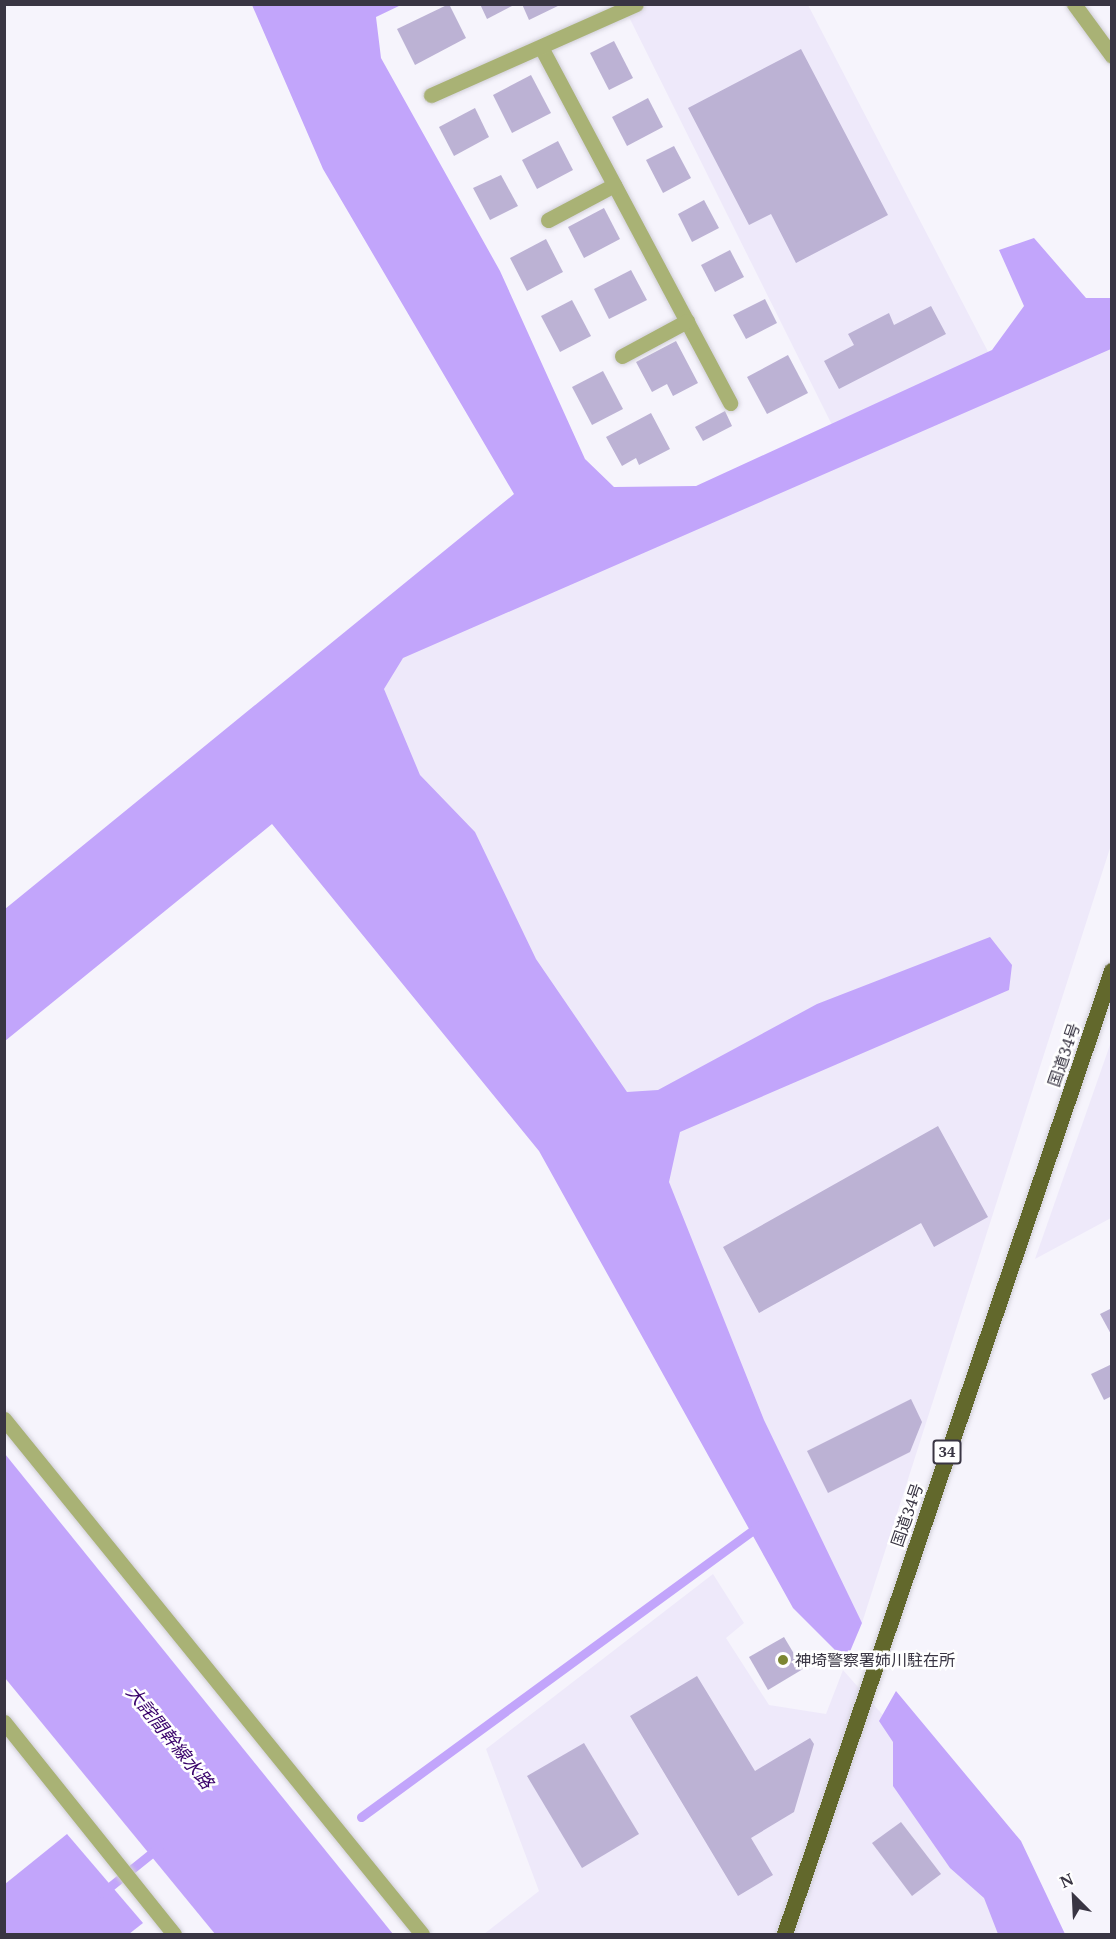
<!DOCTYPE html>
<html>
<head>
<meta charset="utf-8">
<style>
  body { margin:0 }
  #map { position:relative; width:1116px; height:1939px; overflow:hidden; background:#f6f4fc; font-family:"Noto Serif","Noto Sans JP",serif }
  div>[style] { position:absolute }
  .built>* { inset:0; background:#eee9fa }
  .water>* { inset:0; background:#c2a5fb }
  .stream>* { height:9px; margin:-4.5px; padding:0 4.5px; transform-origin:4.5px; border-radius:4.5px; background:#c2a5fb }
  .building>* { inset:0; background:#bcb2d4 }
  .roads { filter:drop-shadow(0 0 2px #d0ced7) drop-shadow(0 0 2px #d0ced7) }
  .minor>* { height:15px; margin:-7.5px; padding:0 7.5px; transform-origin:7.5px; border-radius:7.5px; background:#a9b275 }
  .tertiary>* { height:15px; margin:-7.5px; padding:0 7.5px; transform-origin:7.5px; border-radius:7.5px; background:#a9b275 }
  .trunk>* { height:16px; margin:-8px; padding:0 8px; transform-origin:8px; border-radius:8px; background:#62682c }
  .dots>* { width:16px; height:16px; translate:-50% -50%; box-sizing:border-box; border:3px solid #fff; border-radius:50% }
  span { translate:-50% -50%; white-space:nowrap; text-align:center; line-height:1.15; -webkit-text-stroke:5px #fff; paint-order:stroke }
  .shield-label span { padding:2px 4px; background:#fff; border:2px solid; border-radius:4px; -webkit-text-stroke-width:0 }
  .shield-label { font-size:15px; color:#393543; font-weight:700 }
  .street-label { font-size:16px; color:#393543 }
  .poi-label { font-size:16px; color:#393543 }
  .left { translate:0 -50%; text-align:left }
  .water-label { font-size:18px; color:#38006a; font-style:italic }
  .frame { position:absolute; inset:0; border:6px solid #393543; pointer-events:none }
  .north { position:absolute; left:1044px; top:1867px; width:60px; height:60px; -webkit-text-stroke:4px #fff; paint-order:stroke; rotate:336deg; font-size:16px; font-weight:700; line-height:24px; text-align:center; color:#393543 }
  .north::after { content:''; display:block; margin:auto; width:21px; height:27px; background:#393543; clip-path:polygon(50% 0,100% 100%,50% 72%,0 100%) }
</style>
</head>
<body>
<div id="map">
  <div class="built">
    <div style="clip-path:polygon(623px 5px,808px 5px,996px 367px,1111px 335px,1111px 845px,862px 1623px,327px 690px,837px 435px)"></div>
    <div style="clip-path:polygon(1111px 1042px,1111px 1218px,1035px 1259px)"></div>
    <div style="clip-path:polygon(713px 1574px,744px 1623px,726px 1638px,769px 1705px,826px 1714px,843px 1670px,1001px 1849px,1023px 1934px,484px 1934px,539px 1891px,486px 1749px)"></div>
  </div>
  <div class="water">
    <div style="clip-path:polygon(252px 5px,401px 5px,376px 17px,381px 58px,500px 271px,585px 459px,614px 487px,696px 486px,992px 350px,1024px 306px,999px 250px,1034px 238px,1086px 298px,1111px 298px,1111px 349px,403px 658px,384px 689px,420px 775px,475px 832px,536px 959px,627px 1092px,658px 1090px,817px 1004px,990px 937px,1012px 965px,1009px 990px,680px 1132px,669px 1182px,764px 1420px,862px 1623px,846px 1661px,793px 1608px,539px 1151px,272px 824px,5px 1041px,5px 909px,514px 494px,323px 169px)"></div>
    <div style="clip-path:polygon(4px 1454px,5px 1454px,393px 1934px,215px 1934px,5px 1678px)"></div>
    <div style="clip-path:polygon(896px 1691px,1021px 1841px,1065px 1934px,998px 1934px,984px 1898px,950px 1868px,893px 1786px,893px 1742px,879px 1721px)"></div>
    <div style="clip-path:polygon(67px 1834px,143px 1923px,129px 1934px,5px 1934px,5px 1884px)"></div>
  </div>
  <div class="stream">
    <div style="left:361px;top:1817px;width:493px;rotate:-36.2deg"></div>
    <div style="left:102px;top:1893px;width:73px;rotate:-38.9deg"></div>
  </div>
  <div class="building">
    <div style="clip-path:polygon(449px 4px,466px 38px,415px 65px,397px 29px)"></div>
    <div style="clip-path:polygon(480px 4px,511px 4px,512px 6px,487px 19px)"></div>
    <div style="clip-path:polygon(522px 4px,562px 4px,529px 20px)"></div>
    <div style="clip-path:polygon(614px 41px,633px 78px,609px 90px,590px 53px)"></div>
    <div style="clip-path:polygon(801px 49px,888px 215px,796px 263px,771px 214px,749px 225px,688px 108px)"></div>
    <div style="clip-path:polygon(531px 75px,551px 113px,512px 133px,493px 95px)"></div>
    <div style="clip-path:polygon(648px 98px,663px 127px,627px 146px,612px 117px)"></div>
    <div style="clip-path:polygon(475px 108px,489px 137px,454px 156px,439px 127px)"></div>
    <div style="clip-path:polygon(558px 141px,573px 170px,537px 189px,522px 160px)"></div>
    <div style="clip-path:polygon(674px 146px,691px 178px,663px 193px,646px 160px)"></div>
    <div style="clip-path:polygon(501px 175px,518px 206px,490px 220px,473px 188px)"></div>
    <div style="clip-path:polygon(704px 200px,719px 228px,692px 242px,678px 214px)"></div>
    <div style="clip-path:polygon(604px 208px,620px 239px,584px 258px,568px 227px)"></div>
    <div style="clip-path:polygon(546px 239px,563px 272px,527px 291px,510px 258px)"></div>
    <div style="clip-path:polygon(730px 250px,744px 277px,715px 292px,701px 265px)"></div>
    <div style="clip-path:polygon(631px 270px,647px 300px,609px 319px,594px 289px)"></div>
    <div style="clip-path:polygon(765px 299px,777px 323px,746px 339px,733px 315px)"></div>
    <div style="clip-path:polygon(572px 300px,591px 336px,560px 352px,541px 316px)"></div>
    <div style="clip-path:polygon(931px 306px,946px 334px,839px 389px,824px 361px,854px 345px,848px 334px,889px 313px,894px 325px)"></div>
    <div style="clip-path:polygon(676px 341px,698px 383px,673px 396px,667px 384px,652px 392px,636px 362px)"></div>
    <div style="clip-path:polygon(788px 355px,808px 393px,767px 414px,747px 377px)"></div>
    <div style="clip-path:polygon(603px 371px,623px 409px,592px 425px,572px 387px)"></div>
    <div style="clip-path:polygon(725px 411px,732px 426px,703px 441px,695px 427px)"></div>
    <div style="clip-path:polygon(651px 413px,670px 449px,639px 465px,636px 458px,622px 466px,606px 437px)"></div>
    <div style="clip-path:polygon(938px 1126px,988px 1217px,934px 1247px,921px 1223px,759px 1313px,723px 1247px)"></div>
    <div style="clip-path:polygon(1112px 1308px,1112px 1336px,1100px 1314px)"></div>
    <div style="clip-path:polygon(1112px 1364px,1112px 1396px,1104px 1400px,1091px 1374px)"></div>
    <div style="clip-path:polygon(911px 1399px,922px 1422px,910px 1452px,828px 1493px,807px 1451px)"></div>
    <div style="clip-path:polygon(784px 1637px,803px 1669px,768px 1690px,749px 1657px)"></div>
    <div style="clip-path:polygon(697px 1676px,755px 1771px,810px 1738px,814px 1744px,794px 1812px,751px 1838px,773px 1875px,738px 1896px,630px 1716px)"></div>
    <div style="clip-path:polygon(584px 1743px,639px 1834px,582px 1868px,527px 1776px)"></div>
    <div style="clip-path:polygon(901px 1822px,941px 1874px,912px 1896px,872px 1843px)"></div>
  </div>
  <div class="roads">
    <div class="minor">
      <div style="left:542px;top:49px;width:401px;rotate:62deg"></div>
      <div style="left:431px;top:95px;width:224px;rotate:-23.9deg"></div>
      <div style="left:548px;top:220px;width:75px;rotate:-27.9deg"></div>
      <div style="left:622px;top:356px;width:74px;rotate:-28.3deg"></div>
      <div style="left:4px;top:1419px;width:663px;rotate:50.94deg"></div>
      <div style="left:4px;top:1722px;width:272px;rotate:51.3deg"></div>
    </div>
    <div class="tertiary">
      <div style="left:1074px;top:4px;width:64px;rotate:53.8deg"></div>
    </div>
    <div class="trunk">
      <div style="left:785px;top:1934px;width:1017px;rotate:-71.24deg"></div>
    </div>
  </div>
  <div class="dots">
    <div style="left:783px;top:1660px;background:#7c8632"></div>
  </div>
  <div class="shield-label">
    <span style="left:947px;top:1452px">34</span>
  </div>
  <div class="street-label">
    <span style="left:1064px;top:1055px;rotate:-71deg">国道34号</span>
    <span style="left:907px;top:1515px;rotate:-71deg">国道34号</span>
  </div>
  <div class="poi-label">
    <span class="left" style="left:795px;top:1660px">神埼警察署姉川駐在所</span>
  </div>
  <div class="water-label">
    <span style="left:170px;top:1737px;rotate:51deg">大詫間幹線水路</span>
  </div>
  <div class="frame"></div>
  <div class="north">N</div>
</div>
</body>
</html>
